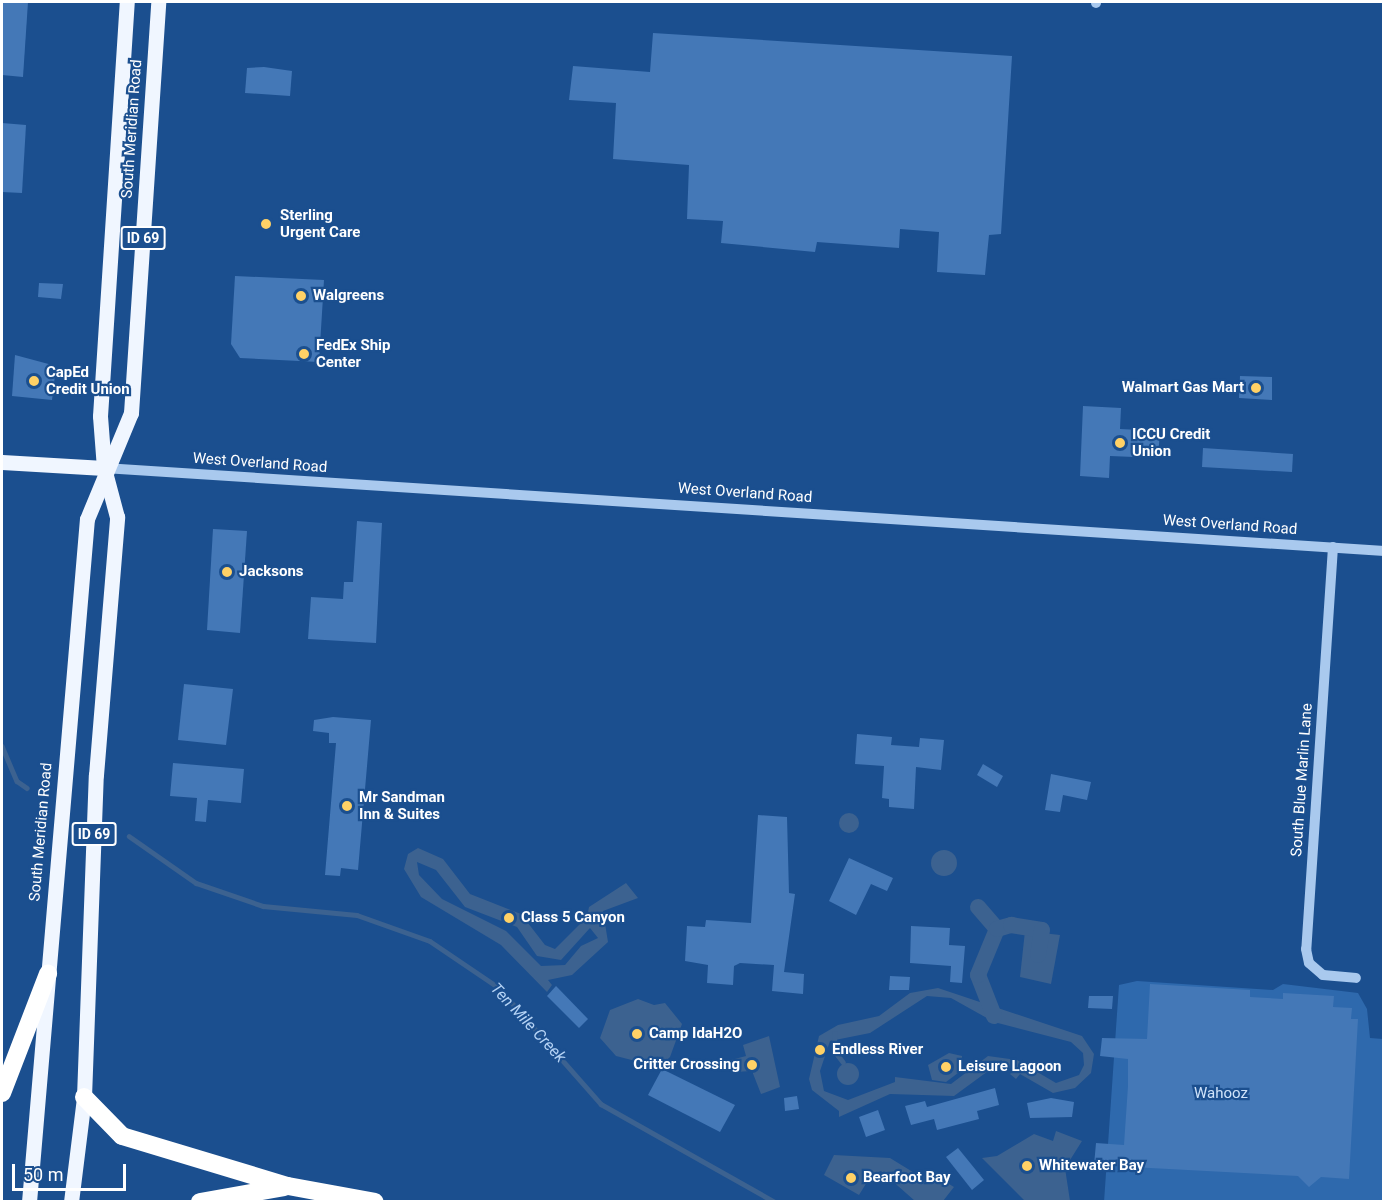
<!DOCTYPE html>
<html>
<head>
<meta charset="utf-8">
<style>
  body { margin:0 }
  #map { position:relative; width:1385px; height:1203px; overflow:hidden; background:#1b4f8f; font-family:Roboto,sans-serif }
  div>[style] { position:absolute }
  .green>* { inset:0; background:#2e69ad }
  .water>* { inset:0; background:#3c6290 }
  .round { border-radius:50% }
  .stream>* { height:4.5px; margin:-2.25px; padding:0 2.25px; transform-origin:2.25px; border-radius:2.25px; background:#3c6290 }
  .canal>* { height:16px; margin:-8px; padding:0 8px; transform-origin:8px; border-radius:8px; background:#3c6290 }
  .building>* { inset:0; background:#4478b7 }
  .minor>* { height:10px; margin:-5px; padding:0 5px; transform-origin:5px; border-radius:5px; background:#a9c9ee }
  .major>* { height:15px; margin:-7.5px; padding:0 7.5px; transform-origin:7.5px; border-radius:7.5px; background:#f0f6ff }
  .highway>* { height:18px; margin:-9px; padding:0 9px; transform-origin:9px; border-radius:9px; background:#fff }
  .dots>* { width:16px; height:16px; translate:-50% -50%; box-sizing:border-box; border:3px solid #1b4f8f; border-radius:50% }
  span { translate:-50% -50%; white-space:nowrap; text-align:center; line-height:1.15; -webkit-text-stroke:4.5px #1b4f8f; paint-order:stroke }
  .shield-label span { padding:2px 4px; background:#1b4f8f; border:2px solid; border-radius:4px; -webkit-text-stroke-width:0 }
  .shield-label { font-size:14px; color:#fff; font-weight:700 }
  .street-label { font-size:15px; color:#fff }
  .poi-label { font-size:15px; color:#fff; font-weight:700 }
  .left { translate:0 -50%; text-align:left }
  .right { translate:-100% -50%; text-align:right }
  .park-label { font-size:15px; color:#cfe3fa }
  .water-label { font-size:16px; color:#b5d3f5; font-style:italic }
  .frame { position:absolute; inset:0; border:3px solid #fff; pointer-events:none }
  .scale { position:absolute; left:12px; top:1164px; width:114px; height:27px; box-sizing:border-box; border:3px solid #fff; border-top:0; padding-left:8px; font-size:18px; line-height:21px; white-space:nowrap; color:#fff; -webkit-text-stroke:4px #1b4f8f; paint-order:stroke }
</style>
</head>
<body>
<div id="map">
  <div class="green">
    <div style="clip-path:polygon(1137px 981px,1273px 990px,1283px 984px,1358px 993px,1367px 1009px,1370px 1038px,1383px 1039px,1383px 1201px,1104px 1202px,1119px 985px)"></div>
  </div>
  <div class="water">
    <div class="round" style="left:839px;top:813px;width:20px;height:20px"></div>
    <div style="clip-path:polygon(evenodd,418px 848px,443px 859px,470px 894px,521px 914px,545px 945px,555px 949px,587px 917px,589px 907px,626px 883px,638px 898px,603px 911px,608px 942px,572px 975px,548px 980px,552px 985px,547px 992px,501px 945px,421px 897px,404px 869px,408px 854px,418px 848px,417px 862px,436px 870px,465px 907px,517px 927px,537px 956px,561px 960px,590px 928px,598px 938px,581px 946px,565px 965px,541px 966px,506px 931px,442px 899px,419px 875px,417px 862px)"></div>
    <div class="round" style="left:931px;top:850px;width:26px;height:26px"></div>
    <div style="clip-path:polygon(1025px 931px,1060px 935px,1051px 984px,1020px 977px)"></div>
    <div style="clip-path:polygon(evenodd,938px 988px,1082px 1036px,1094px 1054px,1091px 1073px,1075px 1088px,1053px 1093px,1020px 1074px,1016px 1079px,1010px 1074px,1014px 1069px,995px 1066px,954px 1096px,890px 1094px,839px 1117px,839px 1111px,812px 1090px,809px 1079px,819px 1036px,838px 1025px,879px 1016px,910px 993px,938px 988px,927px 996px,951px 998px,994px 1022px,1071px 1042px,1083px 1053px,1084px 1065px,1079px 1075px,1056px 1083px,1017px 1060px,988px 1056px,951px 1084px,895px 1077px,895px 1082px,848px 1100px,824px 1091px,820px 1071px,830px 1041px,870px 1033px,927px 996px)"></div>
    <div style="clip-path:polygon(638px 999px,654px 1005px,665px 1003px,682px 1024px,670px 1057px,659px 1067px,616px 1056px,600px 1038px,610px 1010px)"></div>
    <div style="clip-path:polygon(769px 1036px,780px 1087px,761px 1094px,752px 1071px,734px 1072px,731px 1060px,746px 1056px,743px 1045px)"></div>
    <div style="clip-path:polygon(949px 1053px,962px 1056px,962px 1070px,946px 1082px,932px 1080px,928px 1065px)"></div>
    <div class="round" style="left:837px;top:1063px;width:22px;height:22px"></div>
    <div style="clip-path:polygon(1056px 1131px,1082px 1141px,1065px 1168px,1070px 1201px,1025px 1201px,982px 1158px,997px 1156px,1034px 1134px,1053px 1141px)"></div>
    <div style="clip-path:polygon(834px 1155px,890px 1158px,921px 1177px,931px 1173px,954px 1187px,943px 1201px,915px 1201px,881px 1171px,872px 1174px,859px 1195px,824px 1175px)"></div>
  </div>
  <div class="stream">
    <div style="left:2px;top:746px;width:38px;rotate:67deg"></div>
    <div style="left:17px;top:781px;width:12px;rotate:35deg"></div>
    <div style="left:129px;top:836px;width:82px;rotate:35deg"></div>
    <div style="left:196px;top:883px;width:71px;rotate:18.9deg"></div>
    <div style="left:263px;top:906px;width:94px;rotate:5.5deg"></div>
    <div style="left:357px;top:915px;width:77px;rotate:19.6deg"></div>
    <div style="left:430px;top:941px;width:82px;rotate:34.1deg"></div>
    <div style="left:498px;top:987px;width:156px;rotate:48.6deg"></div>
    <div style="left:601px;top:1104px;width:200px;rotate:29.4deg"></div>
    <div style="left:835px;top:1033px;width:17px;rotate:93deg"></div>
    <div style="left:834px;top:1050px;width:15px;rotate:53deg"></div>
  </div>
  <div class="canal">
    <div style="left:978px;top:907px;width:29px;rotate:49deg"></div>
    <div style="left:994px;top:1016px;width:44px;rotate:-111.3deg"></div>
    <div style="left:978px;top:975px;width:50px;rotate:-67.6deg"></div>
    <div style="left:997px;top:929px;width:15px;rotate:-16deg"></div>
    <div style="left:1011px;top:925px;width:31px;rotate:9deg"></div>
    <div style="left:1042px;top:930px;width:25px;rotate:99deg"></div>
  </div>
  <div class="building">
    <div style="clip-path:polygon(2px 2px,28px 2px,23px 77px,2px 75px)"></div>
    <div style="clip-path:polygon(653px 33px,1012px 56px,1001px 234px,989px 235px,985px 275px,937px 272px,939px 232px,900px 229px,899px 248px,817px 242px,815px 252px,721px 243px,723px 221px,687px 219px,689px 165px,613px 159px,616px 103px,569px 100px,573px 66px,650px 72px)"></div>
    <div style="clip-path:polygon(264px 67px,292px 71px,290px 96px,245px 93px,247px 68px)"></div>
    <div style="clip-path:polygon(2px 123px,26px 125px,22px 193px,2px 192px)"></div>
    <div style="clip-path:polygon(235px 276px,324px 280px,319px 362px,240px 358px,231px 344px)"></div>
    <div style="clip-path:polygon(39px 283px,63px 284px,61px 299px,38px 297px)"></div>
    <div style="clip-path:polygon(15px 355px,56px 366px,52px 400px,12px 396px)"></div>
    <div style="clip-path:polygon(1240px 376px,1272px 377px,1272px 400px,1239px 398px)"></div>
    <div style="clip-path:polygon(1083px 406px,1121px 408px,1120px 429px,1160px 431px,1158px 458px,1110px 456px,1109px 478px,1080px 476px)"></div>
    <div style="clip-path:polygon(1203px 448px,1293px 454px,1292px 472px,1202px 467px)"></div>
    <div style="clip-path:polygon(357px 521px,382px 523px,376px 643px,308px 639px,311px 597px,343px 599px,344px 582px,353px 582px)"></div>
    <div style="clip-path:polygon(213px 529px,247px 531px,240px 633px,207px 630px)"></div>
    <div style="clip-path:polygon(184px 684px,233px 689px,226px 745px,178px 740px)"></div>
    <div style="clip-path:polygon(333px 717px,371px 720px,358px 870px,341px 868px,340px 876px,325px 875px,336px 743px,329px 743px,329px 733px,313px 731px,314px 720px)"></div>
    <div style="clip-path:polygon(857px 734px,892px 737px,891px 745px,919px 747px,920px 738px,944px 740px,941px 770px,916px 767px,914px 809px,889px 807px,889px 799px,882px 798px,884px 766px,855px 764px)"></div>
    <div style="clip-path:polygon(173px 763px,244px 769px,241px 803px,208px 800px,206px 822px,195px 821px,197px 798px,170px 796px)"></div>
    <div style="clip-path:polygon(983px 764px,1003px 776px,997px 787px,977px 775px)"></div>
    <div style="clip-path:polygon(1051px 774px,1091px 782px,1087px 800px,1063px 795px,1060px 812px,1045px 810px)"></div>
    <div style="clip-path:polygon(758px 815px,787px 817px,789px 893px,795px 894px,784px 972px,804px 974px,803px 994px,772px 991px,774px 965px,740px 963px,734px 966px,733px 985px,707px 983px,708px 965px,685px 961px,687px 926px,705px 927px,706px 920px,751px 923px)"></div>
    <div style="clip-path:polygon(849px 858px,893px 878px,887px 891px,871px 884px,856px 915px,829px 901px)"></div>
    <div style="clip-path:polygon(911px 926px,950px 928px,949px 945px,965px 946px,962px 983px,950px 982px,951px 966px,910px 963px)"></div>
    <div style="clip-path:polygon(890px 976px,910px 977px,909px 990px,889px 990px)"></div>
    <div style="clip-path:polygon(1150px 984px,1250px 990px,1250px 997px,1283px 999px,1283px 993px,1334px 996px,1333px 1007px,1352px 1008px,1351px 1019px,1358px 1019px,1349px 1179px,1321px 1177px,1309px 1187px,1298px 1176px,1094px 1165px,1096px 1143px,1124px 1145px,1128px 1086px,1128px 1059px,1100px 1056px,1102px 1038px,1147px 1039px)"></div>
    <div style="clip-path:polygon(556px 986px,588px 1019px,579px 1028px,547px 996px)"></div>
    <div style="clip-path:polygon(1089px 996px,1113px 996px,1112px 1009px,1088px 1008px)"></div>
    <div style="clip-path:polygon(662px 1069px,735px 1105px,720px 1132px,648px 1095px)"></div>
    <div style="clip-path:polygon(995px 1088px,999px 1105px,977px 1111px,979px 1119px,937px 1130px,934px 1119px,911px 1125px,905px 1106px,925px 1101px,927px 1107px)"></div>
    <div style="clip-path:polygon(797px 1096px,799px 1109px,785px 1111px,784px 1098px)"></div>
    <div style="clip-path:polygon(1051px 1098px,1074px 1102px,1072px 1117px,1030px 1118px,1027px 1103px)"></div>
    <div style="clip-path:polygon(878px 1110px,885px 1130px,866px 1137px,859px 1117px)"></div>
    <div style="clip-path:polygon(958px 1148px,984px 1180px,972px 1190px,946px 1157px)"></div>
  </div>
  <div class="minor">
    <div style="left:1096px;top:3px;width:1px;rotate:-90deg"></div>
    <div style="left:104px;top:468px;width:1283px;rotate:3.71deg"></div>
    <div style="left:1333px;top:547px;width:403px;rotate:93.8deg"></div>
    <div style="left:1306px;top:949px;width:14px;rotate:78deg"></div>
    <div style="left:1309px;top:963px;width:18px;rotate:41deg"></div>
    <div style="left:1323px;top:975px;width:33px;rotate:5deg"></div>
  </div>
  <div class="major">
    <div style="left:2px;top:462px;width:102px;rotate:3.4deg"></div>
    <div style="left:29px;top:1202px;width:685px;rotate:-85.15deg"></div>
    <div style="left:87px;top:519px;width:115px;rotate:-67.5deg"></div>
    <div style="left:131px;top:413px;width:412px;rotate:-86.2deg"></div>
    <div style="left:71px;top:1202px;width:106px;rotate:-82.9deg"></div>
    <div style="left:84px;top:1097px;width:322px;rotate:-87.9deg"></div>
    <div style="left:96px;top:775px;width:259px;rotate:-85.3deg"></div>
    <div style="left:117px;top:517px;width:51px;rotate:-104.9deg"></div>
    <div style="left:104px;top:468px;width:52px;rotate:-94.4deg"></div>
    <div style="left:100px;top:416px;width:415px;rotate:-86.3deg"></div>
  </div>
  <div class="highway">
    <div style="left:2px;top:1093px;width:128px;rotate:-68.9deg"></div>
    <div style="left:84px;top:1097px;width:54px;rotate:45.7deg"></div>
    <div style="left:122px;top:1136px;width:173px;rotate:16.8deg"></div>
    <div style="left:288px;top:1186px;width:88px;rotate:10.4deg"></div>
    <div style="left:200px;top:1202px;width:85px;rotate:-10.1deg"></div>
  </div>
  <div class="dots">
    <div style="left:266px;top:224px;background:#ffd166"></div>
    <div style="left:301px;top:296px;background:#ffd166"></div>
    <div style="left:304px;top:354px;background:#ffd166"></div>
    <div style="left:34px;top:381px;background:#ffd166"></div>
    <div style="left:1256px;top:388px;background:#ffd166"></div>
    <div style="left:1120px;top:443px;background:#ffd166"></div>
    <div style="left:227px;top:572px;background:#ffd166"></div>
    <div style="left:347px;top:806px;background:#ffd166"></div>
    <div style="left:509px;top:918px;background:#ffd166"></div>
    <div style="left:637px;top:1034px;background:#ffd166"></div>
    <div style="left:820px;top:1050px;background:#ffd166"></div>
    <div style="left:752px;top:1065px;background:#ffd166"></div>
    <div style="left:946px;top:1067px;background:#ffd166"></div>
    <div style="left:1027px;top:1166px;background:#ffd166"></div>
    <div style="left:851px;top:1178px;background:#ffd166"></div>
  </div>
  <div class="shield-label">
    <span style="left:143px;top:238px">ID 69</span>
    <span style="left:94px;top:834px">ID 69</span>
  </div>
  <div class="street-label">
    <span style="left:132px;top:129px;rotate:-86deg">South Meridian Road</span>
    <span style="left:260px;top:463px;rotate:4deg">West Overland Road</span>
    <span style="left:745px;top:493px;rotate:4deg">West Overland Road</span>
    <span style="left:1230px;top:525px;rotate:4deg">West Overland Road</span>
    <span style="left:1302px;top:780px;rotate:-86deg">South Blue Marlin Lane</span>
    <span style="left:41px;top:832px;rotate:-85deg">South Meridian Road</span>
  </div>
  <div class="poi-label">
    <span class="left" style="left:280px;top:224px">Sterling<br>Urgent Care</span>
    <span class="left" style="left:313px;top:296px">Walgreens</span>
    <span class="left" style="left:316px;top:354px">FedEx Ship<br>Center</span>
    <span class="left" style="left:46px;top:381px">CapEd<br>Credit Union</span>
    <span class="right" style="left:1244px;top:388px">Walmart Gas Mart</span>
    <span class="left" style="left:1132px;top:443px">ICCU Credit<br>Union</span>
    <span class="left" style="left:239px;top:572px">Jacksons</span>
    <span class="left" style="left:359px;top:806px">Mr Sandman<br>Inn &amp; Suites</span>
    <span class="left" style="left:521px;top:918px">Class 5 Canyon</span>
    <span class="left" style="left:649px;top:1034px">Camp IdaH2O</span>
    <span class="left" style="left:832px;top:1050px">Endless River</span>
    <span class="right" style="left:740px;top:1065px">Critter Crossing</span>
    <span class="left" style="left:958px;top:1067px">Leisure Lagoon</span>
    <span class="left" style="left:1039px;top:1166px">Whitewater Bay</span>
    <span class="left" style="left:863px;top:1178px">Bearfoot Bay</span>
  </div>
  <div class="park-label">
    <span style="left:1221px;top:1094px">Wahooz</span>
  </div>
  <div class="water-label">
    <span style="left:528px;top:1023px;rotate:47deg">Ten Mile Creek</span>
  </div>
  <div class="frame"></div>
  <div class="scale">50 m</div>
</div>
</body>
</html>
